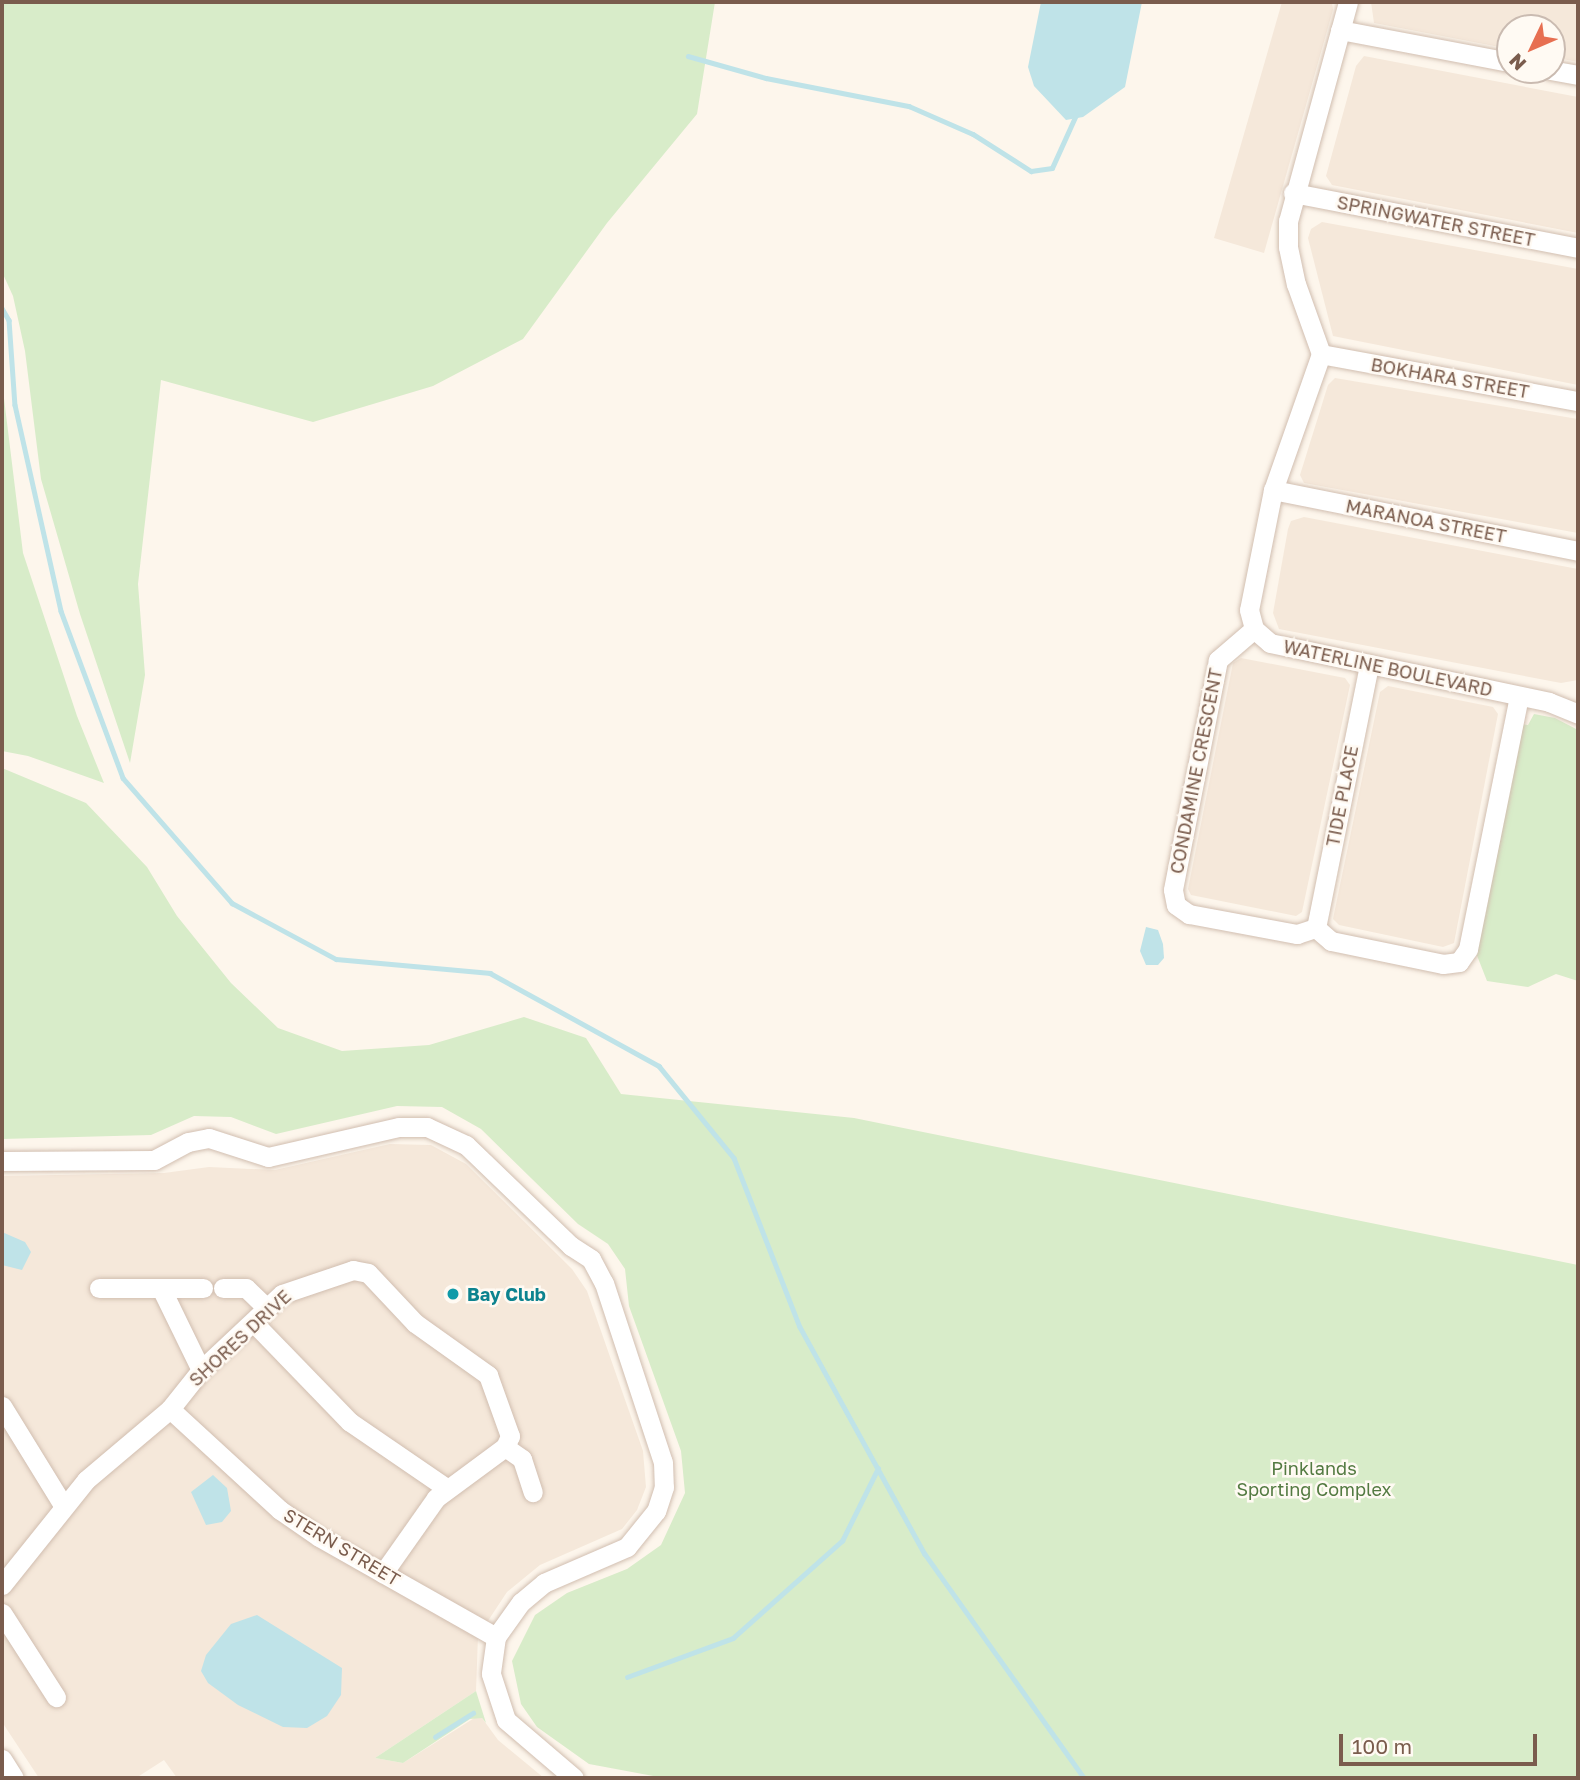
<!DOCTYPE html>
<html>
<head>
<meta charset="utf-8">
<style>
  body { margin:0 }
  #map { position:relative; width:1580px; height:1780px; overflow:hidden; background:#fdf6ec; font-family:"Golos Text",sans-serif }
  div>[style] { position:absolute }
  .residential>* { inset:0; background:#f5e8da }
  .green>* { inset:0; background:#d8ecc9 }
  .water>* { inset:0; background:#bfe3e8 }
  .stream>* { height:4.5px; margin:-2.25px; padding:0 2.25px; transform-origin:2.25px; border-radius:2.25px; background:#bfe3e8 }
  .roads { filter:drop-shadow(0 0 2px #d1beb0) drop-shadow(0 0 2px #d1beb0) }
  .minor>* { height:19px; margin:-9.5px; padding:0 9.5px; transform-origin:9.5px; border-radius:9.5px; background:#fff }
  .dots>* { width:19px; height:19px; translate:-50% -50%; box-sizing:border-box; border:4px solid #fffaf3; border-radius:50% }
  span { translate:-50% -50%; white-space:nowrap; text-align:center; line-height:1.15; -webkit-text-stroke:5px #fffaf3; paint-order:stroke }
  .street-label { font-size:18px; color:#7a5c4d }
  .culture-label { font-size:18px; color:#0d838f; font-weight:700 }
  .left { translate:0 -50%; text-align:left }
  .park-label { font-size:18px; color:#537a41 }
  .frame { position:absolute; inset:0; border:4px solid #7a5c4d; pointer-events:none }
  .north { position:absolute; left:1496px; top:14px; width:70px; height:70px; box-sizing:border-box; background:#fffaf3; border:2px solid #cabbb1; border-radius:50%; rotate:226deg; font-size:19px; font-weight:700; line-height:28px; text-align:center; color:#7a5c4d }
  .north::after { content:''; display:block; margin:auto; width:24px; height:32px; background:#e76f51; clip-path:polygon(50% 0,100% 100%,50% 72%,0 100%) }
  .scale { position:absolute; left:1339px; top:1734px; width:198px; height:32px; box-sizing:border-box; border:4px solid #7a5c4d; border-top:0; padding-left:9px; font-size:21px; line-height:24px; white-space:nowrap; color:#7a5c4d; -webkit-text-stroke:5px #fffaf3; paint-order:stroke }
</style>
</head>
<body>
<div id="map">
  <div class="residential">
    <div style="clip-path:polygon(1282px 2px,1332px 2px,1333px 10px,1264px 253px,1214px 238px)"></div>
    <div style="clip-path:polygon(1371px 2px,1578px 2px,1578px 62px,1552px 57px,1552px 28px,1510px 28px,1510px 49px,1374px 23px)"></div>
    <div style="clip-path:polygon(1364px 56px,1578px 97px,1578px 233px,1332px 185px,1326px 176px,1356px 66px)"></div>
    <div style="clip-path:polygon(1322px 222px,1578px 269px,1578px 385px,1333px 336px,1308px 238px,1311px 229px)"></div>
    <div style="clip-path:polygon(1335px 378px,1578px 419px,1578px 533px,1304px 483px,1300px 475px,1328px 385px)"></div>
    <div style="clip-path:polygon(1304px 517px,1578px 569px,1578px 680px,1561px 683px,1279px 629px,1273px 613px,1288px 529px,1291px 521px)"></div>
    <div style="clip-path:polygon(1241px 658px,1345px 678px,1350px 685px,1302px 912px,1296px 916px,1191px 895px,1188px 889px,1233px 663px)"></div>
    <div style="clip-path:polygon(1388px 686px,1493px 707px,1498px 714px,1454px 943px,1443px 947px,1339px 925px,1333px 919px,1380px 692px)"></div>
    <div style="clip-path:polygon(390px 1144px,431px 1145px,466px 1164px,572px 1269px,587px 1291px,643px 1451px,646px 1487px,637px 1510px,622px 1529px,540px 1565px,507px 1592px,478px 1636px,476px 1691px,375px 1758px,403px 1763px,476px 1717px,482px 1718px,498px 1740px,544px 1778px,177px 1778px,164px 1760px,136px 1778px,39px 1778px,2px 1722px,2px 1176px,164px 1173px,209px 1167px,275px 1170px)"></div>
  </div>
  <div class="green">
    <div style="clip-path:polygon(2px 2px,715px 2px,697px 114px,607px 223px,523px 339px,433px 386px,313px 422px,161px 380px,138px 584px,145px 675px,130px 763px,80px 614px,41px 479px,25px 351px,13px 296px,2px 272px)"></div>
    <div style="clip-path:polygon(2px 382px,23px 553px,77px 716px,104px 783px,28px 756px,2px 751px)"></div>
    <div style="clip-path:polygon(1534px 714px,1555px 718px,1578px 730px,1578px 981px,1556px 974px,1528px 987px,1487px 981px,1476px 953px,1521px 724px,1528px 725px)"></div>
    <div style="clip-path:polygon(2px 768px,86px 803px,147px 867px,177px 916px,231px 983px,278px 1028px,342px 1051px,429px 1045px,524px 1017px,586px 1038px,621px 1094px,854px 1118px,1578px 1265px,1578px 1778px,664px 1778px,589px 1764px,537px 1727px,521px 1704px,512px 1661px,535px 1615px,567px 1593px,627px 1569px,661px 1545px,685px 1493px,681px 1451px,629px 1306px,625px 1269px,608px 1244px,578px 1224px,481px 1129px,442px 1107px,397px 1106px,276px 1134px,231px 1117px,194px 1116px,151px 1135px,2px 1139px)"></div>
    <div style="clip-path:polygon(476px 1691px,486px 1723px,482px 1718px,470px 1719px,403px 1763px,375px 1758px)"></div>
  </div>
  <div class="water">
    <div style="clip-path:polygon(1041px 2px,1142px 2px,1125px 87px,1083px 117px,1066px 120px,1034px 86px,1028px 67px)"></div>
    <div style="clip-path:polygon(1146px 927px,1158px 930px,1163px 944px,1164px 958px,1158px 965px,1146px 965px,1140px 951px)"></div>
    <div style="clip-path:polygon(2px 1232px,25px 1242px,31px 1252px,22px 1270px,2px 1265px)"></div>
    <div style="clip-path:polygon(213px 1475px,227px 1488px,231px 1511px,222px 1522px,206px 1525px,191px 1492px)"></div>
    <div style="clip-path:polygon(257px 1615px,342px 1668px,341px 1695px,327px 1716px,307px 1728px,283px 1727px,238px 1705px,208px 1683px,201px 1671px,206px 1655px,231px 1624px)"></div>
  </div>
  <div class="stream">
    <div style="left:688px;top:56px;width:81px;rotate:15.8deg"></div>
    <div style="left:766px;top:78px;width:146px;rotate:11.1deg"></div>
    <div style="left:909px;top:106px;width:70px;rotate:23.6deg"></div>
    <div style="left:973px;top:134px;width:69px;rotate:32.5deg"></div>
    <div style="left:1031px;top:171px;width:21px;rotate:-8deg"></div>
    <div style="left:1052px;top:168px;width:58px;rotate:-65.6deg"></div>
    <div style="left:2px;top:308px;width:14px;rotate:60deg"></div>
    <div style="left:9px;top:320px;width:85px;rotate:86deg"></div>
    <div style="left:15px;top:405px;width:211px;rotate:77.4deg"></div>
    <div style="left:61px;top:611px;width:178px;rotate:69.6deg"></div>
    <div style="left:123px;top:778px;width:166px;rotate:48.9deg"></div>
    <div style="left:232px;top:903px;width:118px;rotate:28.3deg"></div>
    <div style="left:336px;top:959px;width:155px;rotate:5.2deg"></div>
    <div style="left:490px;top:973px;width:193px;rotate:28.8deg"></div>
    <div style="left:659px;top:1066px;width:119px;rotate:50.8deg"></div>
    <div style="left:734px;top:1158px;width:181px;rotate:68.7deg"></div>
    <div style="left:800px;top:1327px;width:259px;rotate:61.2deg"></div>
    <div style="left:925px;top:1554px;width:275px;rotate:54.6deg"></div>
    <div style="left:627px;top:1677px;width:113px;rotate:-20.2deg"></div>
    <div style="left:733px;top:1638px;width:146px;rotate:-41.7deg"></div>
    <div style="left:842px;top:1541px;width:81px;rotate:-63.7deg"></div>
    <div style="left:435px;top:1737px;width:45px;rotate:-32.3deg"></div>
  </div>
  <div class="roads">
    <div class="minor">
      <div style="left:1348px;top:2px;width:227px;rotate:105.3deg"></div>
      <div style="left:1288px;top:221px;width:26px;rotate:90deg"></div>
      <div style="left:1288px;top:247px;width:38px;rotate:78deg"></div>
      <div style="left:1296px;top:284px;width:74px;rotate:70.3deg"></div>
      <div style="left:1321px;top:354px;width:144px;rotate:109.4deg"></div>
      <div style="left:1273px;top:490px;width:122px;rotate:101.3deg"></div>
      <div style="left:1249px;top:610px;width:20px;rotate:75deg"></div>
      <div style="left:1254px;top:629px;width:21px;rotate:41deg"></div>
      <div style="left:1270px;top:643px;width:285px;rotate:11.9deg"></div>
      <div style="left:1549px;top:702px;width:31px;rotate:22deg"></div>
      <div style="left:1340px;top:30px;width:173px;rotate:10.7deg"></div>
      <div style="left:1550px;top:70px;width:28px;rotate:10deg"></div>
      <div style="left:1293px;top:193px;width:290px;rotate:10.9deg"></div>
      <div style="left:1321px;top:354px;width:261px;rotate:10.4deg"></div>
      <div style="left:1273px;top:490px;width:311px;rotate:11.3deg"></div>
      <div style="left:1254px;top:629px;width:48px;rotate:139.3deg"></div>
      <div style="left:1218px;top:660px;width:234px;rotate:101.1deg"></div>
      <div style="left:1173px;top:890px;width:15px;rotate:79deg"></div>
      <div style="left:1176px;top:905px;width:16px;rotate:35deg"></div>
      <div style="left:1189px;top:914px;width:110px;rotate:10.5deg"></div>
      <div style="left:1297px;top:934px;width:20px;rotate:-18deg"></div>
      <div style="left:1316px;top:928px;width:20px;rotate:41deg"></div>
      <div style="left:1331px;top:941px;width:114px;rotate:11.6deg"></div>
      <div style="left:1443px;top:964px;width:16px;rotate:-7deg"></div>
      <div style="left:1459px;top:962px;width:16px;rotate:-55deg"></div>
      <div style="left:1468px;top:949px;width:258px;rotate:-78.6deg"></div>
      <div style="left:1316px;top:928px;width:269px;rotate:-78.6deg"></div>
      <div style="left:2px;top:1161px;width:152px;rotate:-0.4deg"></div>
      <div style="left:154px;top:1160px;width:38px;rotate:-28deg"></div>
      <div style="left:188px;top:1142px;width:21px;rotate:-11deg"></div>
      <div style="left:209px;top:1138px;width:62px;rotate:17.9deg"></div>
      <div style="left:268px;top:1157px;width:134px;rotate:-12.9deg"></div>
      <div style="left:399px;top:1127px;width:28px"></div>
      <div style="left:427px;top:1127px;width:43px;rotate:24.8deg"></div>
      <div style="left:466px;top:1145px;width:146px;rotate:43.9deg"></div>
      <div style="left:571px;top:1246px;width:24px;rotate:33deg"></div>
      <div style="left:591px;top:1259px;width:27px;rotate:62deg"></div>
      <div style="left:604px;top:1283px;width:188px;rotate:71.8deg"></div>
      <div style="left:663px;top:1462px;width:25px;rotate:88deg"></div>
      <div style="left:664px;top:1487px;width:25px;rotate:108deg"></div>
      <div style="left:656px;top:1511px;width:46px;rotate:128.9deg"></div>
      <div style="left:627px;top:1547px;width:90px;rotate:156.6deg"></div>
      <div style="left:544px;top:1583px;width:30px;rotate:140deg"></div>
      <div style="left:521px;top:1602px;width:43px;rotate:125.5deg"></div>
      <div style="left:496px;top:1637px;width:37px;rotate:98deg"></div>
      <div style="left:491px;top:1674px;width:48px;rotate:71.9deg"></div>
      <div style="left:506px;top:1720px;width:89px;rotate:40.5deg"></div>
      <div style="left:99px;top:1288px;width:104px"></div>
      <div style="left:161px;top:1288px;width:91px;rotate:64deg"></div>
      <div style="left:223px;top:1288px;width:23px"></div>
      <div style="left:246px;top:1288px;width:29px;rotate:44deg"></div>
      <div style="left:253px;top:1322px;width:139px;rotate:45.9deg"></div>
      <div style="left:350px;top:1422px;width:115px;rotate:34.4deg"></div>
      <div style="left:2px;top:1406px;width:116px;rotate:58.4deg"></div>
      <div style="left:170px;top:1409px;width:149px;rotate:42.6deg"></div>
      <div style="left:280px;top:1510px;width:47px;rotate:34.7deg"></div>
      <div style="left:319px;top:1537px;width:203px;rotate:29.5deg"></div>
      <div style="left:505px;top:1447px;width:21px;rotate:35deg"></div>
      <div style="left:522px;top:1459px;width:35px;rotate:72deg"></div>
      <div style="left:2px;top:1585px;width:134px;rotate:-51.3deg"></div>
      <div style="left:86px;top:1480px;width:110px;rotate:-40.2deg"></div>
      <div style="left:170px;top:1409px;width:50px;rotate:-51.5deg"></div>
      <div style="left:201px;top:1370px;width:111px;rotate:-43.2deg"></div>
      <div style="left:282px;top:1294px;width:75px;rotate:-18.7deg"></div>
      <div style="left:353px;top:1270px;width:15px;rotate:11deg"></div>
      <div style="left:368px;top:1273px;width:69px;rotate:46.8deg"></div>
      <div style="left:415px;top:1323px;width:90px;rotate:35.5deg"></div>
      <div style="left:488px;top:1375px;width:65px;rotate:70.2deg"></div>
      <div style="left:510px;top:1436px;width:12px;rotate:114deg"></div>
      <div style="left:505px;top:1447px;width:86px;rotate:143.5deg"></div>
      <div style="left:436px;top:1498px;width:92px;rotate:125.2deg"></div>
      <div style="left:2px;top:1613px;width:100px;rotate:57.3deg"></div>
      <div style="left:2px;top:1759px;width:22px;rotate:58deg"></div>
    </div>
  </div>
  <div class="dots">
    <div style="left:453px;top:1294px;background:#0f9aa8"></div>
  </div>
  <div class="street-label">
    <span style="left:1436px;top:221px;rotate:11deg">SPRINGWATER STREET</span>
    <span style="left:1450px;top:378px;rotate:10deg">BOKHARA STREET</span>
    <span style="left:1426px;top:521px;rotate:11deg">MARANOA STREET</span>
    <span style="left:1388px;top:668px;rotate:12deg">WATERLINE BOULEVARD</span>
    <span style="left:1196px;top:771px;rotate:-79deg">CONDAMINE CRESCENT</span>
    <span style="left:1342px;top:796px;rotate:-79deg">TIDE PLACE</span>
    <span style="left:240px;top:1338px;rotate:-43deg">SHORES DRIVE</span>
    <span style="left:342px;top:1547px;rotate:31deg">STERN STREET</span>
  </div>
  <div class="culture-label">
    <span class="left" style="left:467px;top:1294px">Bay Club</span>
  </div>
  <div class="park-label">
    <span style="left:1314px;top:1479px">Pinklands<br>Sporting Complex</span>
  </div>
  <div class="frame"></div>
  <div class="north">N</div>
  <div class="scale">100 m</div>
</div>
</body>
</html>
